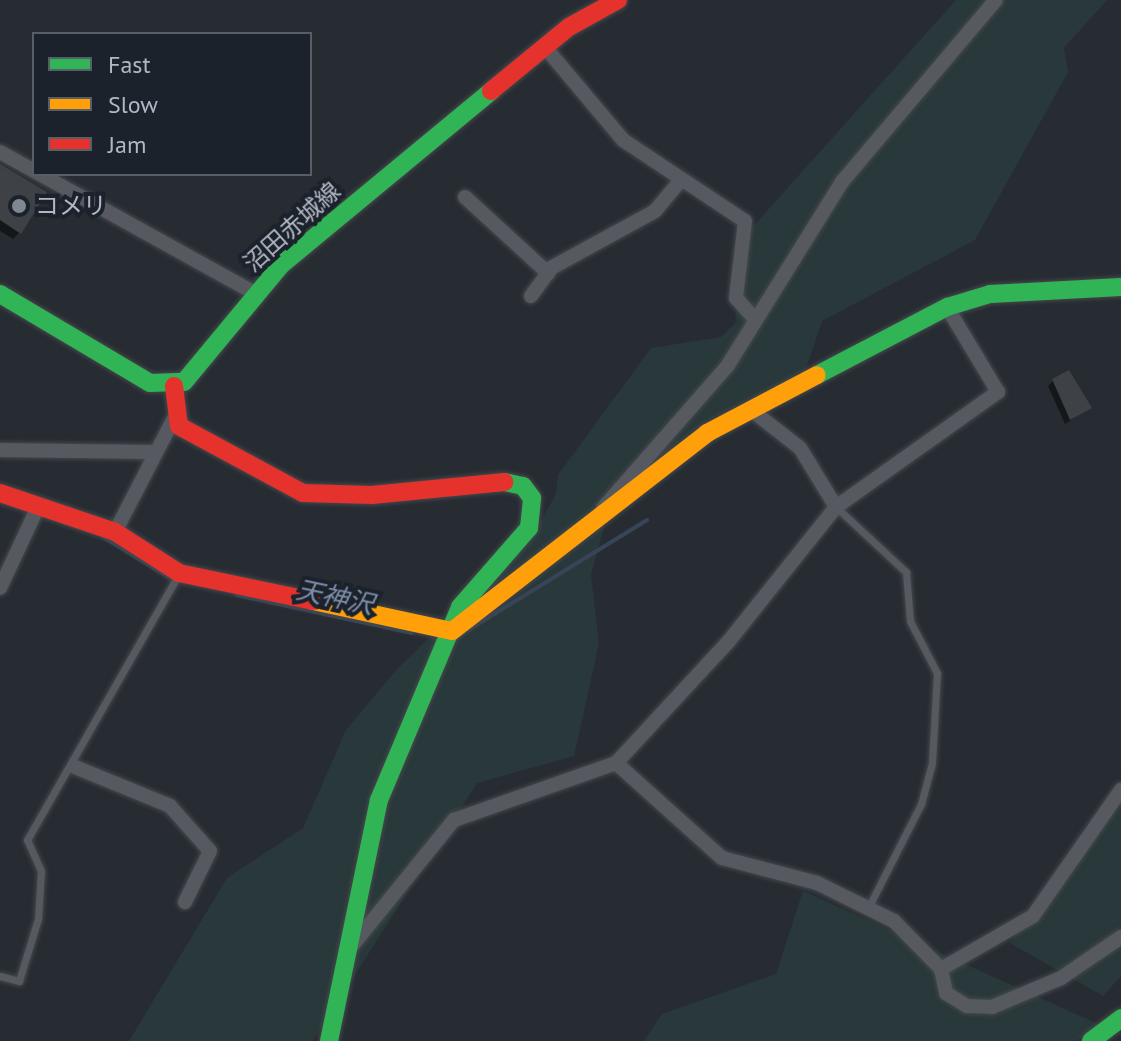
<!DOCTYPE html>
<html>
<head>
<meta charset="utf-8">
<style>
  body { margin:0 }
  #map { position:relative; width:1121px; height:1041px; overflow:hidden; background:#272c32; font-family:"PT Sans","Noto Sans JP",sans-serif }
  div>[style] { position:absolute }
  .green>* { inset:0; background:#29383a }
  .shadow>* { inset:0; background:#0007 }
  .stream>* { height:4px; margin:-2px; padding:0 2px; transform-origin:2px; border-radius:2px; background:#384559 }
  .building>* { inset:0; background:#3e4247 }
  .roads { filter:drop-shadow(0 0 2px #44484d) drop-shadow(0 0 2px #44484d) }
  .lane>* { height:7px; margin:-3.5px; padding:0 3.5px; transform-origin:3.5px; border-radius:3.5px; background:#565a60 }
  .street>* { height:14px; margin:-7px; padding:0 7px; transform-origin:7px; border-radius:7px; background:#565a60 }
  .fast>* { height:18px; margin:-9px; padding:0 9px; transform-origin:9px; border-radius:9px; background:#30b455 }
  .slow>* { height:18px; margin:-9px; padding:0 9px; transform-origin:9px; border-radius:9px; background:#ff9f0a }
  .jam>* { height:18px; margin:-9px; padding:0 9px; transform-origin:9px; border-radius:9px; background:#e5322d }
  .dots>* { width:22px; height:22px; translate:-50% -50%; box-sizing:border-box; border:4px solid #1c222b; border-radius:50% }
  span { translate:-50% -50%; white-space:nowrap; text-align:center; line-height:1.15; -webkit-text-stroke:8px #1c222b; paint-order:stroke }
  .poi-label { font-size:24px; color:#b1b8c3 }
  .left { translate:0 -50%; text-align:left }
  .street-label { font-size:24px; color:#b1b8c3 }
  .water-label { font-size:26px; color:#7c8ea8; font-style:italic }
  .legend { position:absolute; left:32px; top:32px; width:280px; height:144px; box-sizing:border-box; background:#1c222b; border:2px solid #585e68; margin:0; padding:10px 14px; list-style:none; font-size:24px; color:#b1b8c3 }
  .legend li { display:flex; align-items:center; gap:16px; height:40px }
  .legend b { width:40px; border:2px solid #585e68 }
</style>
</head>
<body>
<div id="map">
  <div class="green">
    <div style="clip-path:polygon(956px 0,1107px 0,1064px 48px,1068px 72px,975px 240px,822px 321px,805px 372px,707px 421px,613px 495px,591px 575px,599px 643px,574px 756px,477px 783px,313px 1041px,129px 1041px,227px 878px,303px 828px,346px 730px,397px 669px,529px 542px,556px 494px,558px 475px,651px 348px,721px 337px,735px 324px,741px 240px)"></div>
    <div style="clip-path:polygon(1121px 796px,1121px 976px,1103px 996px,1010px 943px)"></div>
    <div style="clip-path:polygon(803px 891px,1098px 1024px,1076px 1041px,644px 1041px,662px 1014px,776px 974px)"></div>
  </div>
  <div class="shadow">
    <div style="clip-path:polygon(0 166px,20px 232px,13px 239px,0 231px)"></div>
    <div style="clip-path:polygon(1053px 381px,1089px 408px,1065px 424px,1048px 386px)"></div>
  </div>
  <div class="stream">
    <div style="left:103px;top:537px;width:79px;rotate:31.5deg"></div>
    <div style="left:237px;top:595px;width:179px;rotate:12.3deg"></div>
    <div style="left:452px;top:640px;width:229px;rotate:-31.6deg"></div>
  </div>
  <div class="building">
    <div style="clip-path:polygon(0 164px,47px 192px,21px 234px,0 220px)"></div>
    <div style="clip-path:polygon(1069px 370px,1092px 408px,1070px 420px,1052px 379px)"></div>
  </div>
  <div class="roads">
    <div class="lane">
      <div style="left:836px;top:507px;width:96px;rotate:42.9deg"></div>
      <div style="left:906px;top:572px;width:49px;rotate:85.3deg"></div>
      <div style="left:910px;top:621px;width:59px;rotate:62.6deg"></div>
      <div style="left:937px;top:673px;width:90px;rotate:93.2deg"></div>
      <div style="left:932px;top:763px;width:42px;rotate:105deg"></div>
      <div style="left:921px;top:804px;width:117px;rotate:117deg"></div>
      <div style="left:0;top:976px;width:20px;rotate:15deg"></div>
      <div style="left:19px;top:981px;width:65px;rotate:-73deg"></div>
      <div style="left:38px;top:919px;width:48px;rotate:-86.4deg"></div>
      <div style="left:41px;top:871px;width:34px;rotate:-114deg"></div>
      <div style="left:27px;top:840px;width:306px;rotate:-60.3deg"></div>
    </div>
    <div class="street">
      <div style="left:545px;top:47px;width:121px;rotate:50deg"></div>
      <div style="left:623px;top:140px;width:146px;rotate:33.6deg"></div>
      <div style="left:745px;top:221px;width:78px;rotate:96.7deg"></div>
      <div style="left:736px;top:298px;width:25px;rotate:48deg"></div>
      <div style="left:0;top:152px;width:291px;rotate:29deg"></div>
      <div style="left:465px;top:197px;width:113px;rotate:42.5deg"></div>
      <div style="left:531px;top:296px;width:34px;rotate:-54deg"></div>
      <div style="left:551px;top:268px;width:119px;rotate:-28.7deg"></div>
      <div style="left:655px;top:211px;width:39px;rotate:-50deg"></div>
      <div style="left:750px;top:409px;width:63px;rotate:38deg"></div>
      <div style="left:800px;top:448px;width:69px;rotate:58.6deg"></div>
      <div style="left:0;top:450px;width:151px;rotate:0.8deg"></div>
      <div style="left:603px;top:508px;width:190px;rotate:-48.8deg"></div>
      <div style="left:728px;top:365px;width:216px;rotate:-58.1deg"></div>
      <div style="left:842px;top:182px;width:238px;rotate:-49.8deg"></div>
      <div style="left:115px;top:532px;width:128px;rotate:-62.6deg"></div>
      <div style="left:0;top:588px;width:87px;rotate:-64.9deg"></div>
      <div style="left:616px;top:763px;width:142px;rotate:41.9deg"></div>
      <div style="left:722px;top:858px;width:98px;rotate:14.7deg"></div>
      <div style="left:817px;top:883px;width:86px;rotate:26.3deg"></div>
      <div style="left:894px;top:921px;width:67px;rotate:45.6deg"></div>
      <div style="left:75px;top:767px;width:103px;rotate:22.3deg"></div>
      <div style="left:170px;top:806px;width:60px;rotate:48.4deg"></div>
      <div style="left:210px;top:851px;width:57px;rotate:116.1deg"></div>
      <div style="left:351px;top:947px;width:164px;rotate:-51deg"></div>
      <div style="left:454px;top:820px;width:172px;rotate:-19.4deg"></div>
      <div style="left:616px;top:763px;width:166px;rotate:-47.2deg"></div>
      <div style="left:729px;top:641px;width:171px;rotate:-51.4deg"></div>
      <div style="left:836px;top:507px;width:199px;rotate:-35.4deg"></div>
      <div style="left:998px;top:392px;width:99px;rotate:-121deg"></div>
      <div style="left:941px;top:969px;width:106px;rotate:-29.9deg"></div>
      <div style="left:1033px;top:916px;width:154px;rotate:-55.1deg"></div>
      <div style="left:941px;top:969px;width:25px;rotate:78deg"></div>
      <div style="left:946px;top:993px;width:25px;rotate:32deg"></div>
      <div style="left:967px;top:1006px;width:25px;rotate:2deg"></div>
      <div style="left:992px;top:1007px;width:75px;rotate:-22.8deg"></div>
      <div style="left:1061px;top:978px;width:73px;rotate:-34.3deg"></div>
    </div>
    <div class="fast">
      <div style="left:0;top:294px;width:174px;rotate:30.7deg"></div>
      <div style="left:150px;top:383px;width:34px;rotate:-2deg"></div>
      <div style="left:184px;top:382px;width:152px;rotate:-50.3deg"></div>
      <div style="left:281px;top:265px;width:273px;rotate:-39.6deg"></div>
      <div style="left:817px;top:375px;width:147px;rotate:-27.6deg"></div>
      <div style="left:947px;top:307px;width:45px;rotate:-16.8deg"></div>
      <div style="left:990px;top:294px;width:131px;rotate:-3.1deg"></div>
      <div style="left:329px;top:1041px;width:246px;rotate:-78.3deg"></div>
      <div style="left:379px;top:800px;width:209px;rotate:-67.2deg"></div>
      <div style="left:460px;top:607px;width:105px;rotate:-48.9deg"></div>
      <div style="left:529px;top:528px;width:30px;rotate:-84deg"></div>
      <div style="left:532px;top:498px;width:15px;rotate:-127deg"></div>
      <div style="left:523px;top:486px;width:19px;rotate:-168deg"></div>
      <div style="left:1091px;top:1041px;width:38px;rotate:-37deg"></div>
    </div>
    <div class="slow">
      <div style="left:313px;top:601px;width:142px;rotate:12.2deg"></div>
      <div style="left:452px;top:631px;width:323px;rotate:-37.8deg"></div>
      <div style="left:707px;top:433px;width:124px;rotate:-27.8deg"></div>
    </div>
    <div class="jam">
      <div style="left:491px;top:91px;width:101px;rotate:-39.4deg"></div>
      <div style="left:569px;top:27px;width:56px;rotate:-28.9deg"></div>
      <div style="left:174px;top:386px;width:40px;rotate:82.9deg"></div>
      <div style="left:179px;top:426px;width:141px;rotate:28.4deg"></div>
      <div style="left:303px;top:493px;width:69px;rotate:1.7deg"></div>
      <div style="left:372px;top:495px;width:133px;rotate:-5.6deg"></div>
      <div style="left:0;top:493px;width:121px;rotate:18.7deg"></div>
      <div style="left:115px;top:532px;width:76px;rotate:32.6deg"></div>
      <div style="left:179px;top:573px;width:137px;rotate:11.8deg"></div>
    </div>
  </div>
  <div class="dots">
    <div style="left:19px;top:206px;background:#818790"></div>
  </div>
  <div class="poi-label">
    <span class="left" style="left:35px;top:206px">コメリ</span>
  </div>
  <div class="street-label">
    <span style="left:292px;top:227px;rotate:-42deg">沼田赤城線</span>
  </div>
  <div class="water-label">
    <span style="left:335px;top:597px;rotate:12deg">天神沢</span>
  </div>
  <ul class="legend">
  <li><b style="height:10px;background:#30b455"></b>Fast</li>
  <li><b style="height:10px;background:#ff9f0a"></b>Slow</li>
  <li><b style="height:10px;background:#e5322d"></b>Jam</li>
  </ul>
</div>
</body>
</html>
